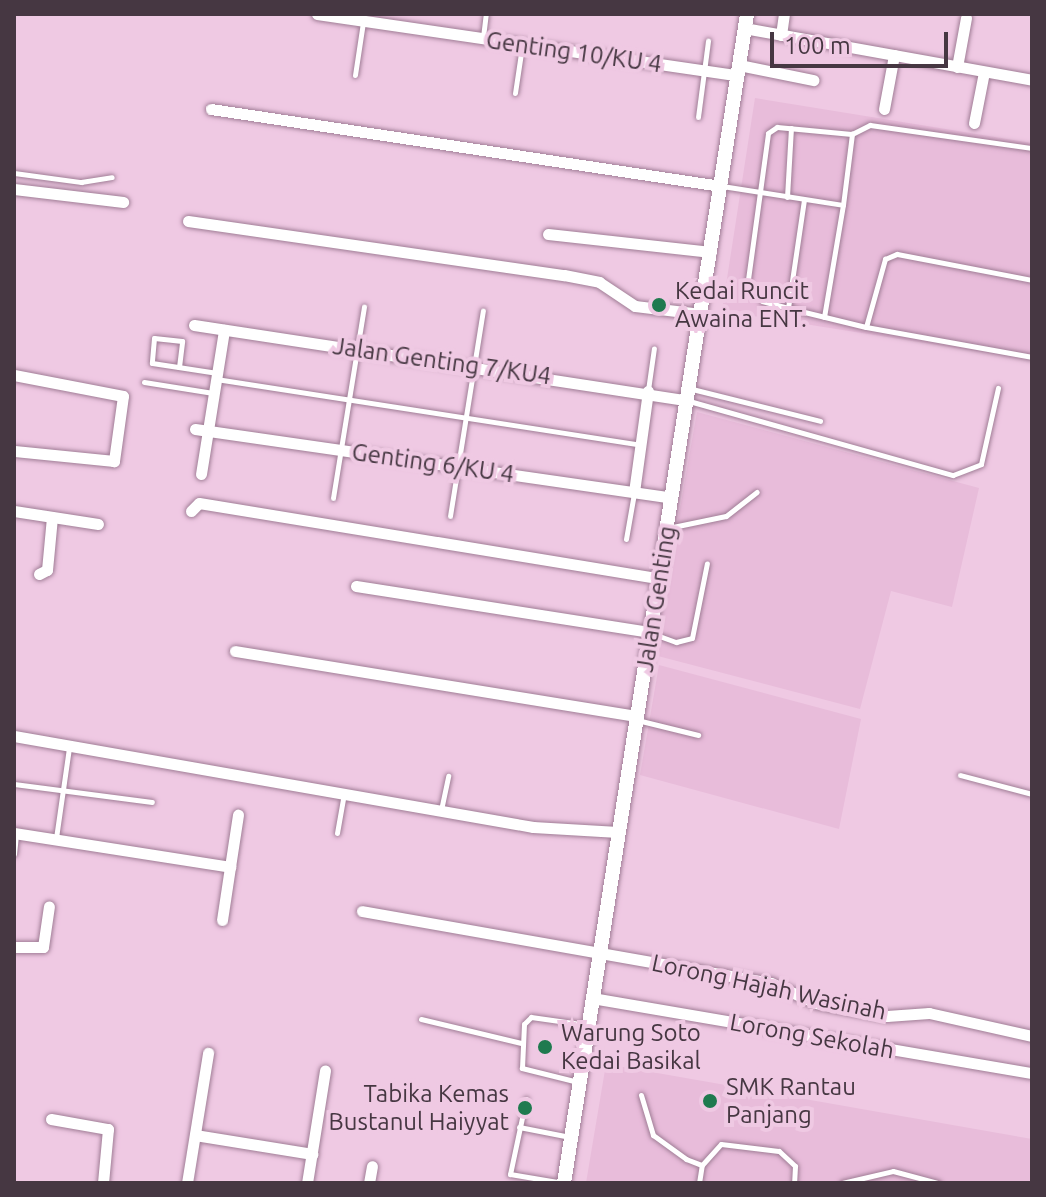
<!DOCTYPE html>
<html>
<head>
<meta charset="utf-8">
<style>
  body { margin:0 }
  #map { position:relative; width:1046px; height:1197px; overflow:hidden; background:#efc9e3; font-family:Ubuntu,sans-serif }
  div>[style] { position:absolute }
  .built>* { inset:0; background:#e8bcda }
  .roads { filter:drop-shadow(0 0 2px #a07d96) drop-shadow(0 0 2px #a07d96) }
  .service>* { height:5px; margin:-2.5px; padding:0 2.5px; transform-origin:2.5px; border-radius:2.5px; background:#fff }
  .minor>* { height:11px; margin:-5.5px; padding:0 5.5px; transform-origin:5.5px; border-radius:5.5px; background:#fff }
  .tertiary>* { height:14px; margin:-7px; padding:0 7px; transform-origin:7px; border-radius:7px; background:#fff }
  .dots>* { width:22px; height:22px; translate:-50% -50%; box-sizing:border-box; border:4px solid #efc9e3; border-radius:50% }
  span { translate:-50% -50%; white-space:nowrap; text-align:center; line-height:1.15; -webkit-text-stroke:8px #efc9e3; paint-order:stroke }
  .street-label { font-size:24px; color:#463742 }
  .poi-label { font-size:24px; color:#463742 }
  .left { translate:0 -50%; text-align:left }
  .right { translate:-100% -50%; text-align:right }
  .frame { position:absolute; inset:0; border:16px solid #463742; pointer-events:none }
  .scale { position:absolute; left:770px; top:32px; width:178px; height:36px; box-sizing:border-box; border:4px solid #463742; border-top:0; padding-left:10px; font-size:24px; line-height:28px; white-space:nowrap; color:#463742; -webkit-text-stroke:6px #efc9e3; paint-order:stroke }
</style>
</head>
<body>
<div id="map">
  <div class="built">
    <div style="clip-path:polygon(755px 98px,1032px 143px,1032px 360px,722px 311px)"></div>
    <div style="clip-path:polygon(697px 412px,979px 488px,952px 607px,891px 591px,860px 709px,654px 655px)"></div>
    <div style="clip-path:polygon(659px 665px,861px 719px,839px 829px,640px 775px)"></div>
    <div style="clip-path:polygon(606px 1064px,1032px 1139px,1032px 1183px,586px 1183px)"></div>
  </div>
  <div class="roads">
    <div class="service">
      <div style="left:483px;top:37px;width:23px;rotate:-83deg"></div>
      <div style="left:355px;top:75px;width:54px;rotate:-81.4deg"></div>
      <div style="left:515px;top:93px;width:48px;rotate:-81.5deg"></div>
      <div style="left:698px;top:117px;width:77px;rotate:-82.5deg"></div>
      <div style="left:14px;top:173px;width:68px;rotate:7.7deg"></div>
      <div style="left:81px;top:182px;width:31px;rotate:-9deg"></div>
      <div style="left:722px;top:186px;width:122px;rotate:8.9deg"></div>
      <div style="left:843px;top:205px;width:72px;rotate:-82.8deg"></div>
      <div style="left:852px;top:134px;width:20px;rotate:-27deg"></div>
      <div style="left:870px;top:125px;width:164px;rotate:8.1deg"></div>
      <div style="left:787px;top:197px;width:69px;rotate:-86.7deg"></div>
      <div style="left:746px;top:294px;width:162px;rotate:-82.2deg"></div>
      <div style="left:768px;top:133px;width:11px;rotate:-34deg"></div>
      <div style="left:777px;top:127px;width:75px;rotate:5.3deg"></div>
      <div style="left:762px;top:301px;width:27px;rotate:15deg"></div>
      <div style="left:788px;top:308px;width:109px;rotate:-81.6deg"></div>
      <div style="left:788px;top:308px;width:80px;rotate:13.7deg"></div>
      <div style="left:866px;top:327px;width:71px;rotate:-74.4deg"></div>
      <div style="left:885px;top:259px;width:13px;rotate:-23deg"></div>
      <div style="left:897px;top:254px;width:137px;rotate:10.9deg"></div>
      <div style="left:824px;top:317px;width:114px;rotate:-80.4deg"></div>
      <div style="left:866px;top:327px;width:169px;rotate:10.2deg"></div>
      <div style="left:179px;top:367px;width:26px;rotate:-83deg"></div>
      <div style="left:182px;top:341px;width:28px;rotate:-174deg"></div>
      <div style="left:154px;top:338px;width:25px;rotate:95deg"></div>
      <div style="left:152px;top:363px;width:66px;rotate:8.7deg"></div>
      <div style="left:216px;top:379px;width:429px;rotate:8.8deg"></div>
      <div style="left:144px;top:382px;width:70px;rotate:9.1deg"></div>
      <div style="left:692px;top:389px;width:132px;rotate:14deg"></div>
      <div style="left:648px;top:390px;width:42px;rotate:-81.9deg"></div>
      <div style="left:689px;top:401px;width:274px;rotate:15.7deg"></div>
      <div style="left:953px;top:475px;width:30px;rotate:-21deg"></div>
      <div style="left:981px;top:464px;width:78px;rotate:-77.4deg"></div>
      <div style="left:333px;top:498px;width:194px;rotate:-80.8deg"></div>
      <div style="left:450px;top:516px;width:208px;rotate:-80.9deg"></div>
      <div style="left:668px;top:528px;width:59px;rotate:-11.7deg"></div>
      <div style="left:726px;top:516px;width:39px;rotate:-38deg"></div>
      <div style="left:626px;top:539px;width:47px;rotate:-80.1deg"></div>
      <div style="left:651px;top:633px;width:27px;rotate:20deg"></div>
      <div style="left:676px;top:642px;width:16px;rotate:-14deg"></div>
      <div style="left:692px;top:638px;width:76px;rotate:-78.7deg"></div>
      <div style="left:637px;top:720px;width:63px;rotate:13.8deg"></div>
      <div style="left:960px;top:775px;width:74px;rotate:14.8deg"></div>
      <div style="left:14px;top:784px;width:139px;rotate:7.4deg"></div>
      <div style="left:441px;top:810px;width:35px;rotate:-78deg"></div>
      <div style="left:337px;top:833px;width:39px;rotate:-80deg"></div>
      <div style="left:56px;top:838px;width:91px;rotate:-81.8deg"></div>
      <div style="left:14px;top:854px;width:19px;rotate:-84deg"></div>
      <div style="left:421px;top:1019px;width:103px;rotate:13.5deg"></div>
      <div style="left:578px;top:1082px;width:58px;rotate:-166deg"></div>
      <div style="left:522px;top:1068px;width:44px;rotate:-87.4deg"></div>
      <div style="left:524px;top:1024px;width:10px;rotate:-45deg"></div>
      <div style="left:531px;top:1017px;width:57px;rotate:8.1deg"></div>
      <div style="left:641px;top:1095px;width:42px;rotate:73.3deg"></div>
      <div style="left:653px;top:1135px;width:41px;rotate:36deg"></div>
      <div style="left:686px;top:1159px;width:17px;rotate:21deg"></div>
      <div style="left:702px;top:1165px;width:28px;rotate:-48deg"></div>
      <div style="left:721px;top:1144px;width:58px;rotate:6.9deg"></div>
      <div style="left:779px;top:1151px;width:22px;rotate:43deg"></div>
      <div style="left:795px;top:1166px;width:17px;rotate:93deg"></div>
      <div style="left:526px;top:1099px;width:77px;rotate:102deg"></div>
      <div style="left:510px;top:1174px;width:54px;rotate:9.6deg"></div>
      <div style="left:519px;top:1127px;width:52px;rotate:11.1deg"></div>
      <div style="left:699px;top:1183px;width:18px;rotate:-81deg"></div>
      <div style="left:842px;top:1183px;width:52px;rotate:-13.2deg"></div>
      <div style="left:893px;top:1171px;width:47px;rotate:14.9deg"></div>
    </div>
    <div class="minor">
      <div style="left:317px;top:14px;width:424px;rotate:8.3deg"></div>
      <div style="left:744px;top:28px;width:293px;rotate:10.2deg"></div>
      <div style="left:781px;top:35px;width:21px;rotate:-82deg"></div>
      <div style="left:739px;top:65px;width:76px;rotate:11.5deg"></div>
      <div style="left:957px;top:67px;width:50px;rotate:-79.6deg"></div>
      <div style="left:211px;top:109px;width:516px;rotate:8.59deg"></div>
      <div style="left:884px;top:109px;width:55px;rotate:-79.5deg"></div>
      <div style="left:974px;top:123px;width:52px;rotate:-78.9deg"></div>
      <div style="left:14px;top:189px;width:110px;rotate:6.8deg"></div>
      <div style="left:188px;top:221px;width:380px;rotate:8.2deg"></div>
      <div style="left:564px;top:275px;width:36px;rotate:11deg"></div>
      <div style="left:599px;top:282px;width:43px;rotate:33.7deg"></div>
      <div style="left:635px;top:306px;width:66px;rotate:6.9deg"></div>
      <div style="left:548px;top:234px;width:164px;rotate:6.3deg"></div>
      <div style="left:194px;top:325px;width:500px;rotate:8.7deg"></div>
      <div style="left:14px;top:375px;width:111px;rotate:10.9deg"></div>
      <div style="left:123px;top:396px;width:66px;rotate:97.9deg"></div>
      <div style="left:114px;top:461px;width:100px;rotate:-174.3deg"></div>
      <div style="left:195px;top:429px;width:482px;rotate:8.2deg"></div>
      <div style="left:201px;top:474px;width:146px;rotate:-80.9deg"></div>
      <div style="left:634px;top:492px;width:102px;rotate:-82.1deg"></div>
      <div style="left:14px;top:511px;width:85px;rotate:8.8deg"></div>
      <div style="left:191px;top:511px;width:11px;rotate:-45deg"></div>
      <div style="left:199px;top:503px;width:466px;rotate:9.3deg"></div>
      <div style="left:39px;top:574px;width:9px;rotate:-27deg"></div>
      <div style="left:47px;top:570px;width:53px;rotate:-84.6deg"></div>
      <div style="left:356px;top:586px;width:298px;rotate:8.9deg"></div>
      <div style="left:235px;top:651px;width:407px;rotate:9.2deg"></div>
      <div style="left:14px;top:736px;width:527px;rotate:9.94deg"></div>
      <div style="left:533px;top:827px;width:85px;rotate:3.4deg"></div>
      <div style="left:14px;top:833px;width:219px;rotate:8.9deg"></div>
      <div style="left:230px;top:867px;width:53px;rotate:-81.3deg"></div>
      <div style="left:362px;top:911px;width:415px;rotate:10deg"></div>
      <div style="left:771px;top:983px;width:49px;rotate:24deg"></div>
      <div style="left:816px;top:1003px;width:72px;rotate:10.4deg"></div>
      <div style="left:887px;top:1016px;width:42px;rotate:-4.1deg"></div>
      <div style="left:929px;top:1013px;width:106px;rotate:12.6deg"></div>
      <div style="left:222px;top:920px;width:54px;rotate:-81.4deg"></div>
      <div style="left:14px;top:947px;width:29px"></div>
      <div style="left:43px;top:947px;width:41px;rotate:-81.7deg"></div>
      <div style="left:592px;top:998px;width:446px;rotate:9.7deg"></div>
      <div style="left:51px;top:1119px;width:58px;rotate:10deg"></div>
      <div style="left:108px;top:1129px;width:54px;rotate:95.3deg"></div>
      <div style="left:195px;top:1135px;width:119px;rotate:9.2deg"></div>
      <div style="left:187px;top:1183px;width:132px;rotate:-80.8deg"></div>
      <div style="left:307px;top:1183px;width:114px;rotate:-80.9deg"></div>
      <div style="left:369px;top:1183px;width:17px;rotate:-80deg"></div>
    </div>
    <div class="tertiary">
      <div style="left:564px;top:1183px;width:1183px;rotate:-81.1deg"></div>
    </div>
  </div>
  <div class="dots">
    <div style="left:659px;top:305px;background:#1f7a4f"></div>
    <div style="left:545px;top:1047px;background:#1f7a4f"></div>
    <div style="left:710px;top:1101px;background:#1f7a4f"></div>
    <div style="left:525px;top:1108px;background:#1f7a4f"></div>
  </div>
  <div class="street-label">
    <span style="left:574px;top:52px;rotate:8deg">Genting 10/KU 4</span>
    <span style="left:442px;top:361px;rotate:8deg">Jalan Genting 7/KU4</span>
    <span style="left:433px;top:463px;rotate:8deg">Genting 6/KU 4</span>
    <span style="left:656px;top:599px;rotate:-81deg">Jalan Genting</span>
    <span style="left:769px;top:987px;rotate:12deg">Lorong Hajah Wasinah</span>
    <span style="left:812px;top:1036px;rotate:10deg">Lorong Sekolah</span>
  </div>
  <div class="poi-label">
    <span class="left" style="left:675px;top:305px">Kedai Runcit<br>Awaina ENT.</span>
    <span class="left" style="left:561px;top:1047px">Warung Soto<br>Kedai Basikal</span>
    <span class="left" style="left:726px;top:1101px">SMK Rantau<br>Panjang</span>
    <span class="right" style="left:509px;top:1108px">Tabika Kemas<br>Bustanul Haiyyat</span>
  </div>
  <div class="frame"></div>
  <div class="scale">100 m</div>
</div>
</body>
</html>
